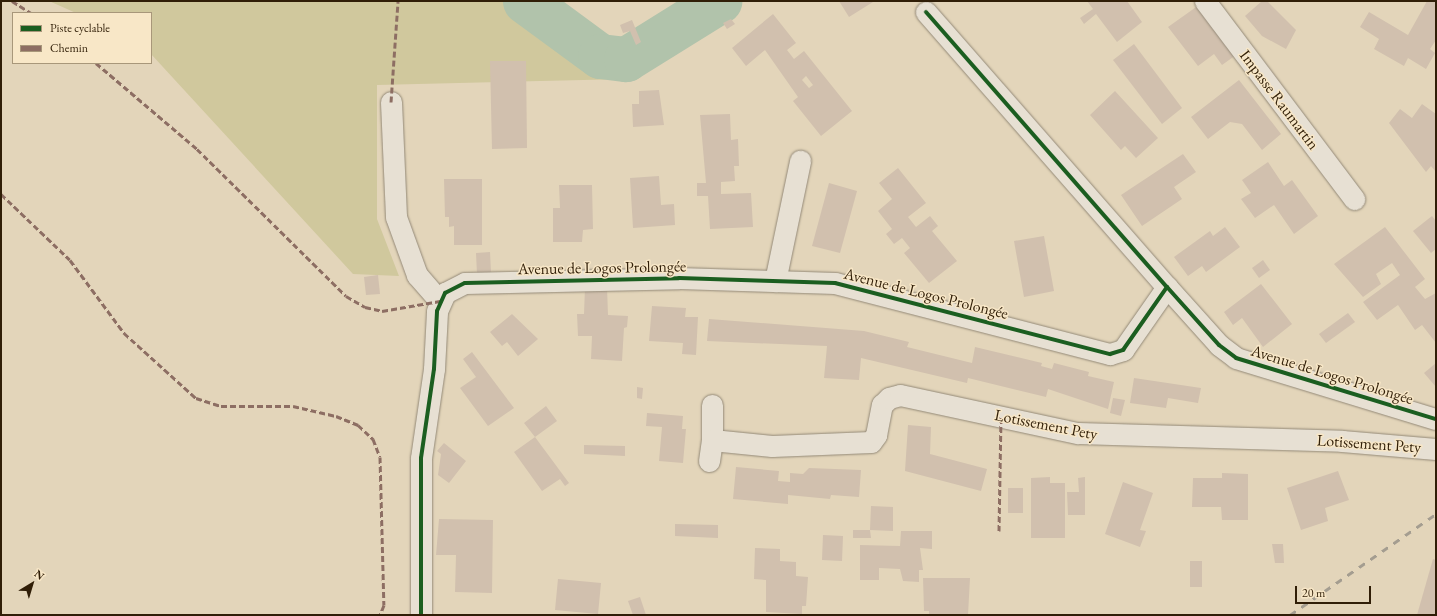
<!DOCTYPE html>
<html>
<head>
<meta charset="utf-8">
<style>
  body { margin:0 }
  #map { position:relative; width:1437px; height:616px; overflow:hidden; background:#e3d5ba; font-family:"EB Garamond",serif }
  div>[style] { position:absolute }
  .green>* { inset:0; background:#d0c89d }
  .river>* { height:45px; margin:-22.5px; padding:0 22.5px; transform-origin:22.5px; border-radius:22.5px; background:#b1c3ab }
  .building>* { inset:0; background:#d1c0ae }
  .roads { filter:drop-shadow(0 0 1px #938977) drop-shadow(0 0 1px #938977) }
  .street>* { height:21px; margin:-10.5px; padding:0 10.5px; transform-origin:10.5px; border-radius:10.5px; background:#e7e0d3 }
  .rail>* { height:3px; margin-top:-1.5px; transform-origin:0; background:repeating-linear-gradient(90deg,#a49d90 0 7px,transparent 0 14px) }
  .quiet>* { height:3px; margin-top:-1.5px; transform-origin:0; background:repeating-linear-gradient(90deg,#8d6e63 0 6px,transparent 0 9px) }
  .cycleway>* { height:4px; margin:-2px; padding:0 2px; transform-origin:2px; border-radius:2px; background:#1b5e20 }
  span { translate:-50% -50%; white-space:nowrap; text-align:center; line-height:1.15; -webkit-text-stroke:3px #f8e7c7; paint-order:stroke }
  .street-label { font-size:16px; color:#301e07 }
  .frame { position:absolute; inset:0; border:2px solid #301e07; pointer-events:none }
  .legend { position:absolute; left:12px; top:12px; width:140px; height:52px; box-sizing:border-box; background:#f8e7c7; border:1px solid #a8977a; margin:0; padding:5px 7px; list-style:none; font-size:12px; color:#301e07 }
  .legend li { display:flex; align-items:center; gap:8px; height:20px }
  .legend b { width:20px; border:1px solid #a8977a }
  .north { position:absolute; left:12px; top:564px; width:40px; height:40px; -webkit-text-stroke:3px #f8e7c7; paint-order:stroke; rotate:38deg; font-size:11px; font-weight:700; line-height:16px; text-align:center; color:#301e07 }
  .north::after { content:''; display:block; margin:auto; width:14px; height:18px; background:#301e07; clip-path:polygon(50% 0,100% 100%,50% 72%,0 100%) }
  .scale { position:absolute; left:1295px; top:586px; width:76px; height:18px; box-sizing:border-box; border:2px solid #301e07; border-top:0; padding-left:5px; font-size:12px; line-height:14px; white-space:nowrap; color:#301e07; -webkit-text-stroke:3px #f8e7c7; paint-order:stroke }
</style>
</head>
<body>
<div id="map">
  <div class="green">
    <div style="clip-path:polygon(49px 1px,557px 1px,622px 45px,627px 79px,377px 85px,377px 219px,399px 276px,353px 274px,151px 54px,151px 13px,76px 13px)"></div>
  </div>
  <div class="river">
    <div style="left:525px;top:1px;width:93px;rotate:36.3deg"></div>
    <div style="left:600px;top:56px;width:26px;rotate:7deg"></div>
    <div style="left:626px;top:59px;width:110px;rotate:-31.9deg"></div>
  </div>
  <div class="building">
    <div style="clip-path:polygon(839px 1px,872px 1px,873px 2px,849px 17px)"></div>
    <div style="clip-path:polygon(1087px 1px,1127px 1px,1142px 22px,1117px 42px,1096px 14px,1084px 24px,1080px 18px,1093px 9px)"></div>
    <div style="clip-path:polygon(1262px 1px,1267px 1px,1296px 30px,1286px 49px,1262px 36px,1245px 16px)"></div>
    <div style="clip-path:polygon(1427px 1px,1436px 1px,1436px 40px,1430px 49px,1435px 53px,1426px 69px,1408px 58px,1404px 66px,1374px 49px,1379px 39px,1360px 27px,1369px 12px,1408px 35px)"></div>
    <div style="clip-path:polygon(1199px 5px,1236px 55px,1222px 65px,1214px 54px,1198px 66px,1168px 27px)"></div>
    <div style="clip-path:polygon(evenodd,773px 14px,796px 43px,787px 50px,794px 59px,804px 51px,852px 111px,821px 136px,793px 101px,798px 97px,765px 50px,746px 66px,732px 48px,773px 14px,806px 76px,813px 85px,809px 88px,802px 80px,806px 76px)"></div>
    <div style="clip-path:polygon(731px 19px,735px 24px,727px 29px,723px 23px)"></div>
    <div style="clip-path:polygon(632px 20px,641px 42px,636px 45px,630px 31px,623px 33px,620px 25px)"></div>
    <div style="clip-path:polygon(1134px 44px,1182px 108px,1162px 124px,1113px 60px)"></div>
    <div style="clip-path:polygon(490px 61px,526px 61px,527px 148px,492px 149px)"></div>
    <div style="clip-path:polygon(1239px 80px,1281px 134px,1262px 150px,1242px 124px,1230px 122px,1208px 139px,1191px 117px)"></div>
    <div style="clip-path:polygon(659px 90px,664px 125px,633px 127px,632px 104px,639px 104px,639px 91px)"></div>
    <div style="clip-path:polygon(1115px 91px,1158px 138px,1136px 158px,1125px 146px,1121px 150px,1090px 115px)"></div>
    <div style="clip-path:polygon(1422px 104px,1436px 114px,1436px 172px,1431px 166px,1426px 172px,1389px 123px,1400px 109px,1412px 118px)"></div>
    <div style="clip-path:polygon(730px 114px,731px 140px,738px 139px,739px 166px,734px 166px,735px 181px,721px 182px,721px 194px,751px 193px,753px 227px,710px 229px,708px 196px,697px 196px,697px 183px,706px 183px,700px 115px)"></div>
    <div style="clip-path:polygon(1183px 154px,1196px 172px,1174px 187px,1182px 199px,1142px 226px,1121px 195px)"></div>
    <div style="clip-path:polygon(1268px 162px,1284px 186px,1292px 180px,1318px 216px,1294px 234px,1274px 205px,1255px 218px,1241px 199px,1251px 193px,1242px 180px)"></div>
    <div style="clip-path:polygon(898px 168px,926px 203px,908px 217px,916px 227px,930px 216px,938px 226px,932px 231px,957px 261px,929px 283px,904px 253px,910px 248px,902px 238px,894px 244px,886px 234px,892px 229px,878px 211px,892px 199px,879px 183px)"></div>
    <div style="clip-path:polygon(659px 176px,661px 205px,674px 204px,675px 225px,633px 228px,630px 178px)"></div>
    <div style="clip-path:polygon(444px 179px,482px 179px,482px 245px,454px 245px,454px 226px,449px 227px,449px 217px,445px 217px)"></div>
    <div style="clip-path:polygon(829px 183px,857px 191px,840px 253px,812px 246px)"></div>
    <div style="clip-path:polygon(559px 185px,592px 185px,593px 229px,583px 230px,582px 242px,553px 242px,553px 208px,560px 208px)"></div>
    <div style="clip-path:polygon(1432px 216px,1436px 221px,1436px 249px,1431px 253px,1413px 231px)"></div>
    <div style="clip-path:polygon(1225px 227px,1240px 247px,1206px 272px,1202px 266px,1188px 276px,1174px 257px,1210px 231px,1213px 236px)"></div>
    <div style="clip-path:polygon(1385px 227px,1425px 279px,1415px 287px,1425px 299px,1436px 293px,1436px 343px,1422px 325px,1415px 330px,1398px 305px,1377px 320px,1363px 302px,1400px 275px,1392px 263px,1376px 274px,1381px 284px,1363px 297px,1334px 264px)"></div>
    <div style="clip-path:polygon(1044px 236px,1054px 291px,1024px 297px,1014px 241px)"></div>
    <div style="clip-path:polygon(490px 252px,491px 273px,477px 274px,476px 253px)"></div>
    <div style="clip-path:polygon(1263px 260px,1270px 270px,1259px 278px,1252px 268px)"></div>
    <div style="clip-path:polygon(378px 275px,380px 294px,366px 295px,364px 277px)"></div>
    <div style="clip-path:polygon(1261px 284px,1292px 324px,1263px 347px,1242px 318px,1233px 325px,1224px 312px)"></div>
    <div style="clip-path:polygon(585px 287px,607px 287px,608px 315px,628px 316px,627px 327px,624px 328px,622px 361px,591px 359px,592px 336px,578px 336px,577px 314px,584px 314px)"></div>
    <div style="clip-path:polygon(652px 306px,686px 308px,685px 317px,698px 317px,696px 355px,682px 354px,683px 343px,649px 341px)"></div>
    <div style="clip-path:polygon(1348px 313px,1355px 322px,1326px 343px,1319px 334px)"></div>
    <div style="clip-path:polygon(512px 314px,538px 339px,518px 356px,507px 342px,502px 346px,490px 332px)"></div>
    <div style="clip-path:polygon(709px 319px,864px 331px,909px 342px,907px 347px,972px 363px,975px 347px,1042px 363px,1041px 366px,1052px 369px,1054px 363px,1089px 372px,1088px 376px,1114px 382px,1108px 409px,1048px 389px,1046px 397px,968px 378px,967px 383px,861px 358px,859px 380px,824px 378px,827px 346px,707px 341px)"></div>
    <div style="clip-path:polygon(472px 352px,514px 408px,488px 426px,460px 388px,476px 377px,463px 359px)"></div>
    <div style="clip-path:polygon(1436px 363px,1436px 387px,1424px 373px)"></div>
    <div style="clip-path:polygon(1134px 378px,1201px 388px,1198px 403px,1168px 398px,1166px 408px,1130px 403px)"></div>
    <div style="clip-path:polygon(637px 387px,643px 388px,642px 399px,637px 398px)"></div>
    <div style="clip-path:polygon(1113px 398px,1125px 400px,1121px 416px,1110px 413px)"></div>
    <div style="clip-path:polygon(546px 406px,557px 421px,535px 437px,569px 483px,565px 486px,560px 479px,542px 491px,514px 452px,535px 437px,524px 423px)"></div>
    <div style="clip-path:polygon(647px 413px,683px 416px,682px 429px,686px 429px,683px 463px,659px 461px,662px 427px,646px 426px)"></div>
    <div style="clip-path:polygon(908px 425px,931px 427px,930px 454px,987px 469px,981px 491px,905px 471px)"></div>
    <div style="clip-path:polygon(444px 443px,466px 461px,449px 483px,438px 475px,441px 454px,437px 451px)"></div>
    <div style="clip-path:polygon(584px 445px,625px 446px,625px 456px,584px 454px)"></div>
    <div style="clip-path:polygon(736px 467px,779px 471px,778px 481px,790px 482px,790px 473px,803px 474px,809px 468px,861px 470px,859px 497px,831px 495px,830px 499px,788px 495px,788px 504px,733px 499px)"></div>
    <div style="clip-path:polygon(1338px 471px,1349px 500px,1325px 508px,1328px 521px,1301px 530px,1287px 488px)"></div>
    <div style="clip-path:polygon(1222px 473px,1248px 474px,1248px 520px,1222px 520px,1221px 507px,1192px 507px,1193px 478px,1222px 478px)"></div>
    <div style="clip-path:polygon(1050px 477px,1050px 483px,1065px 483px,1065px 538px,1031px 538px,1031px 478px)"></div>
    <div style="clip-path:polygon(1085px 477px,1085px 515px,1068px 515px,1067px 492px,1079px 492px,1078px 478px)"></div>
    <div style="clip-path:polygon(1123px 482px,1153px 493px,1140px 530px,1146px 531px,1140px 547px,1105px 534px)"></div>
    <div style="clip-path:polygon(1008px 488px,1023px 488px,1023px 513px,1008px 513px)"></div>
    <div style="clip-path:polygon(871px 506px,893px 507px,893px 531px,870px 530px)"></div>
    <div style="clip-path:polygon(439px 519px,493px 520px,492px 593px,455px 592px,456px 555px,436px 555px)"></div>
    <div style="clip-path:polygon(675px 524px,718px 525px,718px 538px,675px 536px)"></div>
    <div style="clip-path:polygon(853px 530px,870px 530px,871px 538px,853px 538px)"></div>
    <div style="clip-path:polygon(901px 531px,932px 531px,932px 549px,920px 548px,923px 570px,919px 570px,919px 582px,903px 581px,900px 569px,879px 568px,879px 580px,860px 580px,860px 545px,900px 546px)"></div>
    <div style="clip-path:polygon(823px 535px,843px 536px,842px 561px,822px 560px)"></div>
    <div style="clip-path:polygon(1272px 544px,1283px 544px,1284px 563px,1275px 563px)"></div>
    <div style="clip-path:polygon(755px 548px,780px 549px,780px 561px,796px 562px,796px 576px,808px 577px,806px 606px,802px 606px,802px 614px,766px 612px,766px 580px,754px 579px)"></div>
    <div style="clip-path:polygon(1433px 559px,1436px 560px,1436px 615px,1417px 615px)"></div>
    <div style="clip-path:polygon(1190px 561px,1202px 561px,1202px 587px,1190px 587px)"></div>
    <div style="clip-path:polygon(923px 578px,970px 578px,968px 615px,929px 615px,929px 611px,924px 611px)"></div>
    <div style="clip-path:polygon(558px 579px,601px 583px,598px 614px,555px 610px)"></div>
    <div style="clip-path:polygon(640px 597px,646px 615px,633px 615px,628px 601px)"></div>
  </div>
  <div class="roads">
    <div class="street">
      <div style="left:1205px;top:1px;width:248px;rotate:53deg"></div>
      <div style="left:926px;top:12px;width:366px;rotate:48.8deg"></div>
      <div style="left:391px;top:102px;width:115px;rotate:87.5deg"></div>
      <div style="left:396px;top:217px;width:62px;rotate:70.1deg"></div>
      <div style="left:417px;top:275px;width:35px;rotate:49deg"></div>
      <div style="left:775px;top:281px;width:123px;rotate:-78.2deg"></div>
      <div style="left:712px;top:405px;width:35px;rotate:90deg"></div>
      <div style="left:709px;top:461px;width:21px;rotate:-82deg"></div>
      <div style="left:712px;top:440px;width:60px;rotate:5.7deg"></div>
      <div style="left:772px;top:446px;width:99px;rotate:-2.3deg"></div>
      <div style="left:871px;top:442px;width:9px;rotate:-54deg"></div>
      <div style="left:876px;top:435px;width:31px;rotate:-79deg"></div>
      <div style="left:882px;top:405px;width:10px;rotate:-45deg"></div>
      <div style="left:889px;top:398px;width:11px;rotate:-15deg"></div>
      <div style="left:900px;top:395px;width:182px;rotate:12.1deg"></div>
      <div style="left:1078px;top:433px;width:264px;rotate:1.7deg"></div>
      <div style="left:1342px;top:441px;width:94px;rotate:4.9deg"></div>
      <div style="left:421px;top:615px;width:157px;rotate:-90deg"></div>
      <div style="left:421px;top:458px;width:90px;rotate:-81.7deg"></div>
      <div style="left:434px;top:369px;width:58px;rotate:-87deg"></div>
      <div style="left:437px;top:311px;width:20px;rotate:-66deg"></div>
      <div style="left:445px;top:293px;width:22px;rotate:-27deg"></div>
      <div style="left:465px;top:283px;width:214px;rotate:-1.3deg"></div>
      <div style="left:679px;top:278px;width:156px;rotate:1.8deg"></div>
      <div style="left:835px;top:283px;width:284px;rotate:14.5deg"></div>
      <div style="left:1110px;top:354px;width:14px;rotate:-17deg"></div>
      <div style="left:1123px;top:350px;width:77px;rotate:-55.1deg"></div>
      <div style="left:1167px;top:287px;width:78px;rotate:48.1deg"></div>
      <div style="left:1219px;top:345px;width:21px;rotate:37deg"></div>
      <div style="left:1236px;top:358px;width:209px;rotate:17deg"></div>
    </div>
  </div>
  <div class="rail">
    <div style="left:1290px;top:615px;width:178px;rotate:-34.7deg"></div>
  </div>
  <div class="quiet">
    <div style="left:12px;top:1px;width:22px;rotate:32deg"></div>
    <div style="left:96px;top:63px;width:133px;rotate:40.4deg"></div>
    <div style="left:197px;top:149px;width:209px;rotate:44.6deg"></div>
    <div style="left:346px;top:296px;width:22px;rotate:30deg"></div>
    <div style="left:365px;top:307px;width:17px;rotate:13deg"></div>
    <div style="left:382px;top:311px;width:59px;rotate:-9.8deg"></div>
    <div style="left:391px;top:102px;width:101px;rotate:-86deg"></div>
    <div style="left:1px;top:194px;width:95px;rotate:43.7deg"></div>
    <div style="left:70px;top:260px;width:91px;rotate:53.5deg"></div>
    <div style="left:124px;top:333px;width:97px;rotate:42.1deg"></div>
    <div style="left:196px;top:398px;width:26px;rotate:18deg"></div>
    <div style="left:221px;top:406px;width:72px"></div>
    <div style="left:293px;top:406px;width:44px;rotate:13.1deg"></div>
    <div style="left:336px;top:416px;width:24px;rotate:22deg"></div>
    <div style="left:358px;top:425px;width:21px;rotate:43deg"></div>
    <div style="left:373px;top:439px;width:19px;rotate:69deg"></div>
    <div style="left:380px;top:457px;width:148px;rotate:88.5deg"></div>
    <div style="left:384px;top:605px;width:11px;rotate:112deg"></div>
    <div style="left:999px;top:531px;width:115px;rotate:-89deg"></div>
  </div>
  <div class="cycleway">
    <div style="left:926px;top:12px;width:366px;rotate:48.8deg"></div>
    <div style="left:421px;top:615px;width:157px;rotate:-90deg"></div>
    <div style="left:421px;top:458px;width:90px;rotate:-81.7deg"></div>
    <div style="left:434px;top:369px;width:58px;rotate:-87deg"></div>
    <div style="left:437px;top:311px;width:20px;rotate:-66deg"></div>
    <div style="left:445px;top:293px;width:22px;rotate:-27deg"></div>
    <div style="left:465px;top:283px;width:214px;rotate:-1.3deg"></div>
    <div style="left:679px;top:278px;width:156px;rotate:1.8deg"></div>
    <div style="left:835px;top:283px;width:284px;rotate:14.5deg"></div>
    <div style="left:1110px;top:354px;width:14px;rotate:-17deg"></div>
    <div style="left:1123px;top:350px;width:77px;rotate:-55.1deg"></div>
    <div style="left:1167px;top:287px;width:78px;rotate:48.1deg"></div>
    <div style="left:1219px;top:345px;width:21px;rotate:37deg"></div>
    <div style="left:1236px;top:358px;width:209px;rotate:17deg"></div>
  </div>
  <div class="street-label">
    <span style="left:1279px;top:100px;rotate:53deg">Impasse Raumartin</span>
    <span style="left:602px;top:268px;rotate:-1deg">Avenue de Logos Prolongée</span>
    <span style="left:926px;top:294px;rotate:14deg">Avenue de Logos Prolongée</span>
    <span style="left:1332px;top:375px;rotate:17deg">Avenue de Logos Prolongée</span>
    <span style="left:1046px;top:425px;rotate:11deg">Lotissement Pety</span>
    <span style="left:1369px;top:444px;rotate:4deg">Lotissement Pety</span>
  </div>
  <div class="frame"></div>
  <ul class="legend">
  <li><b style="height:5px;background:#1b5e20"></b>Piste cyclable</li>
  <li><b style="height:5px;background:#8d6e63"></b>Chemin</li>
  </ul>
  <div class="north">N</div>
  <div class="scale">20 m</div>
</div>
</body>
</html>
